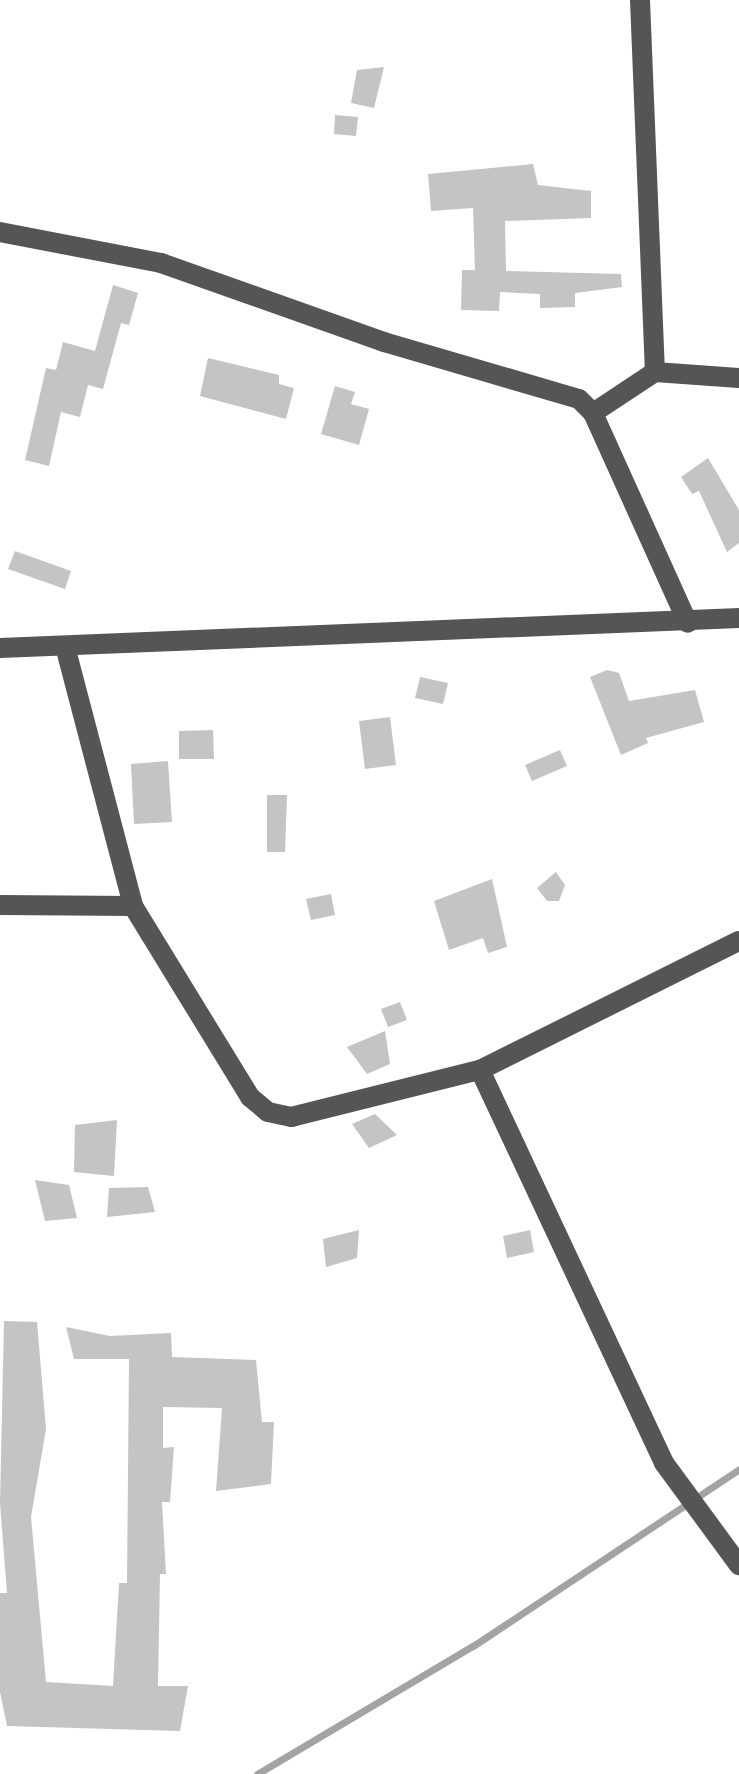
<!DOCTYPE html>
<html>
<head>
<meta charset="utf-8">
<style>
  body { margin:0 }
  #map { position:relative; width:739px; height:1774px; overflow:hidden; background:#fff; font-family:"Titillium Web",sans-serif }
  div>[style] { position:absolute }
  .stream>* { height:7px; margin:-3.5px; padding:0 3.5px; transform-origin:3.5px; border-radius:3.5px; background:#a3a3a3 }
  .building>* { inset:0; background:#c4c4c4 }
  .minor>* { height:20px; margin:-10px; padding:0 10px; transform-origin:10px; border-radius:10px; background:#555 }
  span { translate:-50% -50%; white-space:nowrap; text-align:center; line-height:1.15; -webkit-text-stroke:7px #fff; paint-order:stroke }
</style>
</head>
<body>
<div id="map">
  <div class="stream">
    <div style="left:257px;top:1774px;width:251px;rotate:-30.7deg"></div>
    <div style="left:473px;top:1646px;width:320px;rotate:-33.6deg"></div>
  </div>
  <div class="building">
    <div style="clip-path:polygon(384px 67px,374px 108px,351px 103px,357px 70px)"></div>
    <div style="clip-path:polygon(335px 115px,358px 117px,356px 136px,334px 134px)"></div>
    <div style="clip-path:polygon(533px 164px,538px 185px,591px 191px,591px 218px,505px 221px,506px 271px,621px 274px,622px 287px,575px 293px,575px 307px,540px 308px,540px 294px,500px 292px,499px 311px,461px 310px,462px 270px,475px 270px,473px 208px,431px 211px,428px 174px)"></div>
    <div style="clip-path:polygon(113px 285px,138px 293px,129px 325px,121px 323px,103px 389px,88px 385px,80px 417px,61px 412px,49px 466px,25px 460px,46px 368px,56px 370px,63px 342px,95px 351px)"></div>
    <div style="clip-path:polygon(208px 358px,279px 375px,279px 384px,294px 388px,286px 419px,200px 396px)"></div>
    <div style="clip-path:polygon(335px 386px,355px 392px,351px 404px,369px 409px,359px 445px,321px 434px)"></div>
    <div style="clip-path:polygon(708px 458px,739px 510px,739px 543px,727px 552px,699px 491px,692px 494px,681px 477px)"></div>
    <div style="clip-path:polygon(15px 551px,71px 571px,65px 589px,8px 569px)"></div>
    <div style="clip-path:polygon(607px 670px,619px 673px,629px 701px,695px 690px,704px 722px,646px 738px,648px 743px,621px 755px,590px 677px)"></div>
    <div style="clip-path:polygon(420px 677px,448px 683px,443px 704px,415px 698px)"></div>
    <div style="clip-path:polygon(390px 717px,396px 765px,365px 769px,359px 721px)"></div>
    <div style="clip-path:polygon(213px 730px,214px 759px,179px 759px,179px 731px)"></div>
    <div style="clip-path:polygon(560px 750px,567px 766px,532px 781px,525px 765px)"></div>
    <div style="clip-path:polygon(168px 761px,172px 822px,134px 824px,131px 764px)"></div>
    <div style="clip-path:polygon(267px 795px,287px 795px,285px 852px,267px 852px)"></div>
    <div style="clip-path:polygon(556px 872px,565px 885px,559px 901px,547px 901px,537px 888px)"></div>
    <div style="clip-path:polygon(492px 879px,507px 947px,488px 953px,483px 938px,449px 950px,434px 901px)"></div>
    <div style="clip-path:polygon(331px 894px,335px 915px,311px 920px,306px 899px)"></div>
    <div style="clip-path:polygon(400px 1002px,407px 1020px,388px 1027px,381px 1009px)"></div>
    <div style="clip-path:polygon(385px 1031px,390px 1064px,367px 1074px,347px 1047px)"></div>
    <div style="clip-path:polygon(375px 1114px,397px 1135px,369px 1148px,352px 1124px)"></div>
    <div style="clip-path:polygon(117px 1120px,114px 1176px,74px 1172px,75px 1125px)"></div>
    <div style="clip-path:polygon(35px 1180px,69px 1185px,77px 1218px,45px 1221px)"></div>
    <div style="clip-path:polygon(148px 1187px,155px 1212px,107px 1217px,109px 1188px)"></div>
    <div style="clip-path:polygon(359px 1230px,357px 1258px,326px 1267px,323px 1239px)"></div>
    <div style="clip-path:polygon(530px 1230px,534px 1252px,507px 1258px,503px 1236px)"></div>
    <div style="clip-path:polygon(4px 1321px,37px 1322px,46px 1429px,31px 1517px,46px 1682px,113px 1686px,119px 1583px,127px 1583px,129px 1359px,74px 1359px,66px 1327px,110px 1336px,171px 1333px,172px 1357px,256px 1360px,262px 1422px,274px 1422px,271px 1484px,216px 1491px,222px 1408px,163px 1407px,163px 1448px,174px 1447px,170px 1502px,162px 1502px,166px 1574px,160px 1574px,158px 1686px,188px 1686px,180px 1731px,7px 1726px,0 1692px,0 1593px,7px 1593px,0 1503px)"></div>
  </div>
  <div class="minor">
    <div style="left:640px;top:0;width:372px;rotate:87.7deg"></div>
    <div style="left:0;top:232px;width:164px;rotate:10.9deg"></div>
    <div style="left:161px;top:263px;width:237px;rotate:19.5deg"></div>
    <div style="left:384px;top:342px;width:203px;rotate:16.3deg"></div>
    <div style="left:579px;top:399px;width:20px;rotate:45deg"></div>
    <div style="left:593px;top:413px;width:230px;rotate:65.7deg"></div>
    <div style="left:593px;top:413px;width:74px;rotate:-33.5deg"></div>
    <div style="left:655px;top:372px;width:84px;rotate:4.1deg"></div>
    <div style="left:0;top:648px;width:740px;rotate:-2.32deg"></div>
    <div style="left:66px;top:650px;width:265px;rotate:75.3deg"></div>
    <div style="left:133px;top:906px;width:224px;rotate:58.5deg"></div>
    <div style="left:250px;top:1097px;width:23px;rotate:40deg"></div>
    <div style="left:268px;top:1112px;width:24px;rotate:12deg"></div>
    <div style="left:291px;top:1117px;width:195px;rotate:-14deg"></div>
    <div style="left:480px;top:1070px;width:289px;rotate:-26.5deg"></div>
    <div style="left:0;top:905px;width:133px;rotate:0.4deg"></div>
    <div style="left:480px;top:1070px;width:434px;rotate:64.9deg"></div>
    <div style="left:664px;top:1463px;width:127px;rotate:53.7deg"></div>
  </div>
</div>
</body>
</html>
